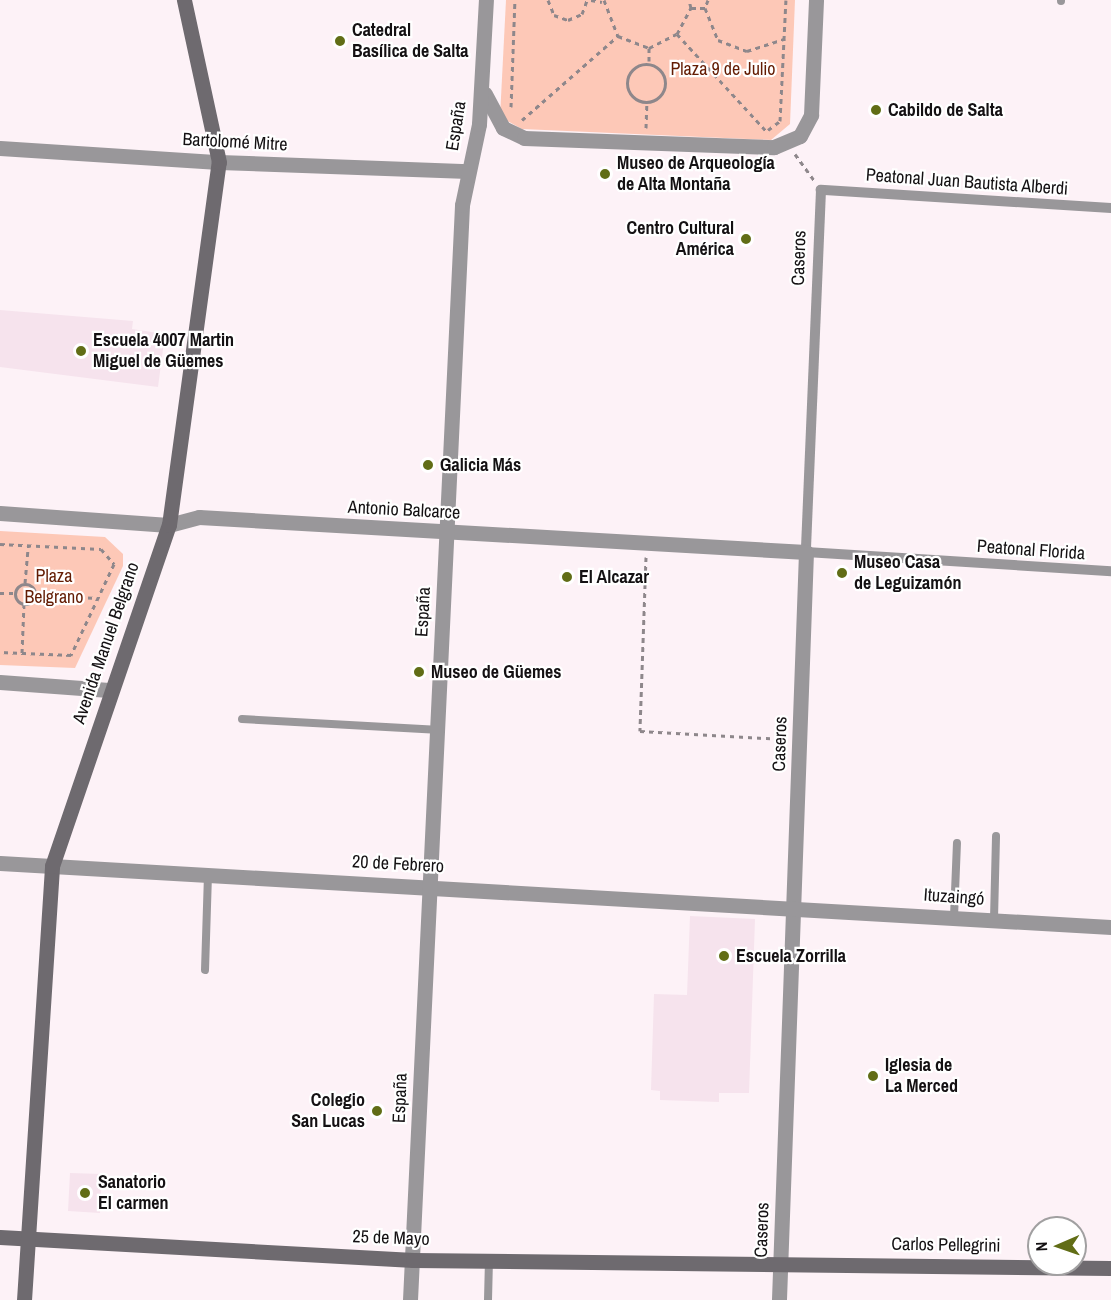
<!DOCTYPE html>
<html>
<head>
<meta charset="utf-8">
<style>
  body { margin:0 }
  #map { position:relative; width:1111px; height:1300px; overflow:hidden; background:#fdf2f7; font-family:"Archivo Narrow",sans-serif }
  div>[style] { position:absolute }
  .built>* { inset:0; background:#f6e3ed }
  .green>* { inset:0; background:#fdc8b7 }
  .path>* { height:3px; margin-top:-1.5px; transform-origin:0; background:repeating-linear-gradient(90deg,#8e878b 0 4.5px,transparent 0 9px) }
  .path>.ring { margin:-1.5px; padding:0; box-sizing:content-box; background:none; border:3px solid #8e878b; border-radius:50% }
  .service>* { height:8px; margin:-4px; padding:0 4px; transform-origin:4px; border-radius:4px; background:#99979a }
  .pedestrian>* { height:10px; margin:-5px; padding:0 5px; transform-origin:5px; border-radius:5px; background:#99979a }
  .minor>* { height:15px; margin:-7.5px; padding:0 7.5px; transform-origin:7.5px; border-radius:7.5px; background:#99979a }
  .tertiary>* { height:15px; margin:-7.5px; padding:0 7.5px; transform-origin:7.5px; border-radius:7.5px; background:#99979a }
  .secondary>* { height:15px; margin:-7.5px; padding:0 7.5px; transform-origin:7.5px; border-radius:7.5px; background:#6e6a6f }
  .dots>* { width:16px; height:16px; translate:-50% -50%; box-sizing:border-box; border:3px solid #fff; border-radius:50% }
  span { translate:-50% -50%; white-space:nowrap; text-align:center; line-height:1.15; -webkit-text-stroke:4.5px #fff; paint-order:stroke }
  .poi-label { font-size:18px; color:#141113; font-weight:700 }
  .left { translate:0 -50%; text-align:left }
  .right { translate:-100% -50%; text-align:right }
  .park-label { font-size:18px; color:#631c03 }
  .street-label { font-size:18px; color:#141113 }
  .north { position:absolute; left:1027px; top:1216px; width:60px; height:60px; box-sizing:border-box; background:#fff; border:2px solid #a1a0a1; border-radius:50%; rotate:268deg; font-size:16px; font-weight:700; line-height:24px; text-align:center; color:#141113 }
  .north::after { content:''; display:block; margin:auto; width:21px; height:27px; background:#616d16; clip-path:polygon(50% 0,100% 100%,50% 72%,0 100%) }
</style>
</head>
<body>
<div id="map">
  <div class="built">
    <div style="clip-path:polygon(0 310px,133px 321px,132px 329px,165px 334px,158px 387px,0 367px)"></div>
    <div style="clip-path:polygon(690px 916px,755px 919px,749px 1093px,719px 1093px,719px 1102px,660px 1100px,660px 1091px,651px 1090px,654px 994px,687px 995px)"></div>
    <div style="clip-path:polygon(70px 1173px,102px 1174px,100px 1213px,68px 1211px)"></div>
  </div>
  <div class="green">
    <div style="clip-path:polygon(506px 0,795px 0,790px 124px,771px 140px,522px 129px,500px 117px)"></div>
    <div style="clip-path:polygon(0 531px,105px 537px,123px 554px,123px 566px,75px 668px,0 665px)"></div>
  </div>
  <div class="path">
    <div style="left:548px;top:0;width:16px;rotate:68deg"></div>
    <div style="left:554px;top:15px;width:15px;rotate:20deg"></div>
    <div style="left:568px;top:20px;width:15px;rotate:-23deg"></div>
    <div style="left:582px;top:14px;width:15px;rotate:-70deg"></div>
    <div style="left:591px;top:0;width:11px;rotate:10deg"></div>
    <div style="left:604px;top:0;width:39px;rotate:69deg"></div>
    <div style="left:618px;top:36px;width:33px;rotate:21deg"></div>
    <div style="left:649px;top:48px;width:31px;rotate:-27deg"></div>
    <div style="left:677px;top:34px;width:30px;rotate:-62deg"></div>
    <div style="left:691px;top:8px;width:8px;rotate:-104deg"></div>
    <div style="left:708px;top:0;width:9px;rotate:111deg"></div>
    <div style="left:705px;top:8px;width:35px;rotate:68deg"></div>
    <div style="left:718px;top:40px;width:31px;rotate:21deg"></div>
    <div style="left:747px;top:51px;width:40px;rotate:-18deg"></div>
    <div style="left:691px;top:8px;width:14px"></div>
    <div style="left:677px;top:34px;width:133px;rotate:47.4deg"></div>
    <div style="left:649px;top:61px;width:13px;rotate:-90deg"></div>
    <div class="ring" style="left:627px;top:64px;width:35px;height:35px"></div>
    <div style="left:511px;top:107px;width:107px;rotate:-87.9deg"></div>
    <div style="left:522px;top:120px;width:128px;rotate:-41.2deg"></div>
    <div style="left:646px;top:128px;width:25px;rotate:-88deg"></div>
    <div style="left:768px;top:130px;width:15px;rotate:-37deg"></div>
    <div style="left:780px;top:121px;width:121px;rotate:-87.2deg"></div>
    <div style="left:795px;top:154px;width:32px;rotate:54deg"></div>
    <div style="left:0;top:544px;width:101px;rotate:2.8deg"></div>
    <div style="left:101px;top:549px;width:20px;rotate:49deg"></div>
    <div style="left:114px;top:564px;width:101px;rotate:115.3deg"></div>
    <div style="left:71px;top:655px;width:71px;rotate:-177.6deg"></div>
    <div style="left:646px;top:557px;width:174px;rotate:92deg"></div>
    <div style="left:640px;top:731px;width:143px;rotate:3.2deg"></div>
    <div style="left:25px;top:583px;width:37px;rotate:-85deg"></div>
    <div class="ring" style="left:15px;top:584px;width:17px;height:17px"></div>
    <div style="left:0;top:593px;width:15px"></div>
    <div style="left:34px;top:595px;width:64px;rotate:2.7deg"></div>
    <div style="left:22px;top:653px;width:49px;rotate:-87.7deg"></div>
  </div>
  <div class="service">
    <div style="left:1061px;top:1px;width:1px;rotate:-90deg"></div>
    <div style="left:242px;top:719px;width:194px;rotate:3.2deg"></div>
    <div style="left:954px;top:917px;width:74px;rotate:-87.7deg"></div>
    <div style="left:994px;top:919px;width:83px;rotate:-88.6deg"></div>
    <div style="left:205px;top:970px;width:96px;rotate:-88.2deg"></div>
    <div style="left:488px;top:1300px;width:40px;rotate:-88.6deg"></div>
  </div>
  <div class="pedestrian">
    <div style="left:1111px;top:208px;width:291px;rotate:-176.4deg"></div>
    <div style="left:821px;top:190px;width:362px;rotate:92.4deg"></div>
    <div style="left:806px;top:552px;width:306px;rotate:3.6deg"></div>
  </div>
  <div class="minor">
    <div style="left:485px;top:94px;width:38px;rotate:62deg"></div>
    <div style="left:503px;top:128px;width:23px;rotate:25deg"></div>
    <div style="left:524px;top:138px;width:250px;rotate:2.1deg"></div>
    <div style="left:774px;top:147px;width:28px;rotate:-23deg"></div>
    <div style="left:800px;top:136px;width:24px;rotate:-62deg"></div>
    <div style="left:811px;top:115px;width:115px;rotate:-87.5deg"></div>
    <div style="left:219px;top:162px;width:249px;rotate:2.1deg"></div>
    <div style="left:0;top:513px;width:169px;rotate:4.1deg"></div>
    <div style="left:169px;top:525px;width:31px;rotate:-15deg"></div>
    <div style="left:199px;top:517px;width:608px;rotate:3.3deg"></div>
    <div style="left:806px;top:552px;width:748px;rotate:92.07deg"></div>
    <div style="left:0;top:682px;width:109px;rotate:4.2deg"></div>
    <div style="left:0;top:863px;width:1113px;rotate:3.3deg"></div>
    <div style="left:410px;top:1300px;width:1096px;rotate:-87.28deg"></div>
    <div style="left:462px;top:205px;width:83px;rotate:-78.1deg"></div>
    <div style="left:479px;top:124px;width:124px;rotate:-86.8deg"></div>
  </div>
  <div class="tertiary">
    <div style="left:0;top:148px;width:219px;rotate:3.7deg"></div>
  </div>
  <div class="secondary">
    <div style="left:0;top:1237px;width:414px;rotate:3.2deg"></div>
    <div style="left:413px;top:1260px;width:698px;rotate:0.66deg"></div>
    <div style="left:24px;top:1300px;width:435px;rotate:-86.3deg"></div>
    <div style="left:52px;top:866px;width:361px;rotate:-71.1deg"></div>
    <div style="left:169px;top:525px;width:366px;rotate:-82.2deg"></div>
    <div style="left:219px;top:162px;width:166px;rotate:-102.2deg"></div>
  </div>
  <div class="dots">
    <div style="left:340px;top:41px;background:#616d16"></div>
    <div style="left:876px;top:110px;background:#616d16"></div>
    <div style="left:605px;top:174px;background:#616d16"></div>
    <div style="left:746px;top:239px;background:#616d16"></div>
    <div style="left:81px;top:351px;background:#616d16"></div>
    <div style="left:428px;top:465px;background:#616d16"></div>
    <div style="left:842px;top:573px;background:#616d16"></div>
    <div style="left:567px;top:577px;background:#616d16"></div>
    <div style="left:419px;top:672px;background:#616d16"></div>
    <div style="left:724px;top:956px;background:#616d16"></div>
    <div style="left:873px;top:1076px;background:#616d16"></div>
    <div style="left:377px;top:1111px;background:#616d16"></div>
    <div style="left:85px;top:1193px;background:#616d16"></div>
  </div>
  <div class="poi-label">
    <span class="left" style="left:352px;top:41px">Catedral<br>Basílica de Salta</span>
    <span class="left" style="left:888px;top:110px">Cabildo de Salta</span>
    <span class="left" style="left:617px;top:174px">Museo de Arqueología<br>de Alta Montaña</span>
    <span class="right" style="left:734px;top:239px">Centro Cultural<br>América</span>
    <span class="left" style="left:93px;top:351px">Escuela 4007 Martin<br>Miguel de Güemes</span>
    <span class="left" style="left:440px;top:465px">Galicia Más</span>
    <span class="left" style="left:854px;top:573px">Museo Casa<br>de Leguizamón</span>
    <span class="left" style="left:579px;top:577px">El Alcazar</span>
    <span class="left" style="left:431px;top:672px">Museo de Güemes</span>
    <span class="left" style="left:736px;top:956px">Escuela Zorrilla</span>
    <span class="left" style="left:885px;top:1076px">Iglesia de<br>La Merced</span>
    <span class="right" style="left:365px;top:1111px">Colegio<br>San Lucas</span>
    <span class="left" style="left:98px;top:1193px">Sanatorio<br>El carmen</span>
  </div>
  <div class="park-label">
    <span style="left:723px;top:69px">Plaza 9 de Julio</span>
    <span style="left:54px;top:587px">Plaza<br>Belgrano</span>
  </div>
  <div class="street-label">
    <span style="left:456px;top:126px;rotate:-81deg">España</span>
    <span style="left:235px;top:142px;rotate:3deg">Bartolomé Mitre</span>
    <span style="left:967px;top:182px;rotate:4deg">Peatonal Juan Bautista Alberdi</span>
    <span style="left:799px;top:258px;rotate:-88deg">Caseros</span>
    <span style="left:404px;top:510px;rotate:3deg">Antonio Balcarce</span>
    <span style="left:1031px;top:550px;rotate:4deg">Peatonal Florida</span>
    <span style="left:423px;top:612px;rotate:-87deg">España</span>
    <span style="left:106px;top:643px;rotate:-71deg">Avenida Manuel Belgrano</span>
    <span style="left:780px;top:744px;rotate:-88deg">Caseros</span>
    <span style="left:398px;top:864px;rotate:3deg">20 de Febrero</span>
    <span style="left:954px;top:897px;rotate:4deg">Ituzaingó</span>
    <span style="left:400px;top:1098px;rotate:-88deg">España</span>
    <span style="left:762px;top:1230px;rotate:-88deg">Caseros</span>
    <span style="left:391px;top:1238px;rotate:2deg">25 de Mayo</span>
    <span style="left:946px;top:1245px;rotate:1deg">Carlos Pellegrini</span>
  </div>
  <div class="north">N</div>
</div>
</body>
</html>
